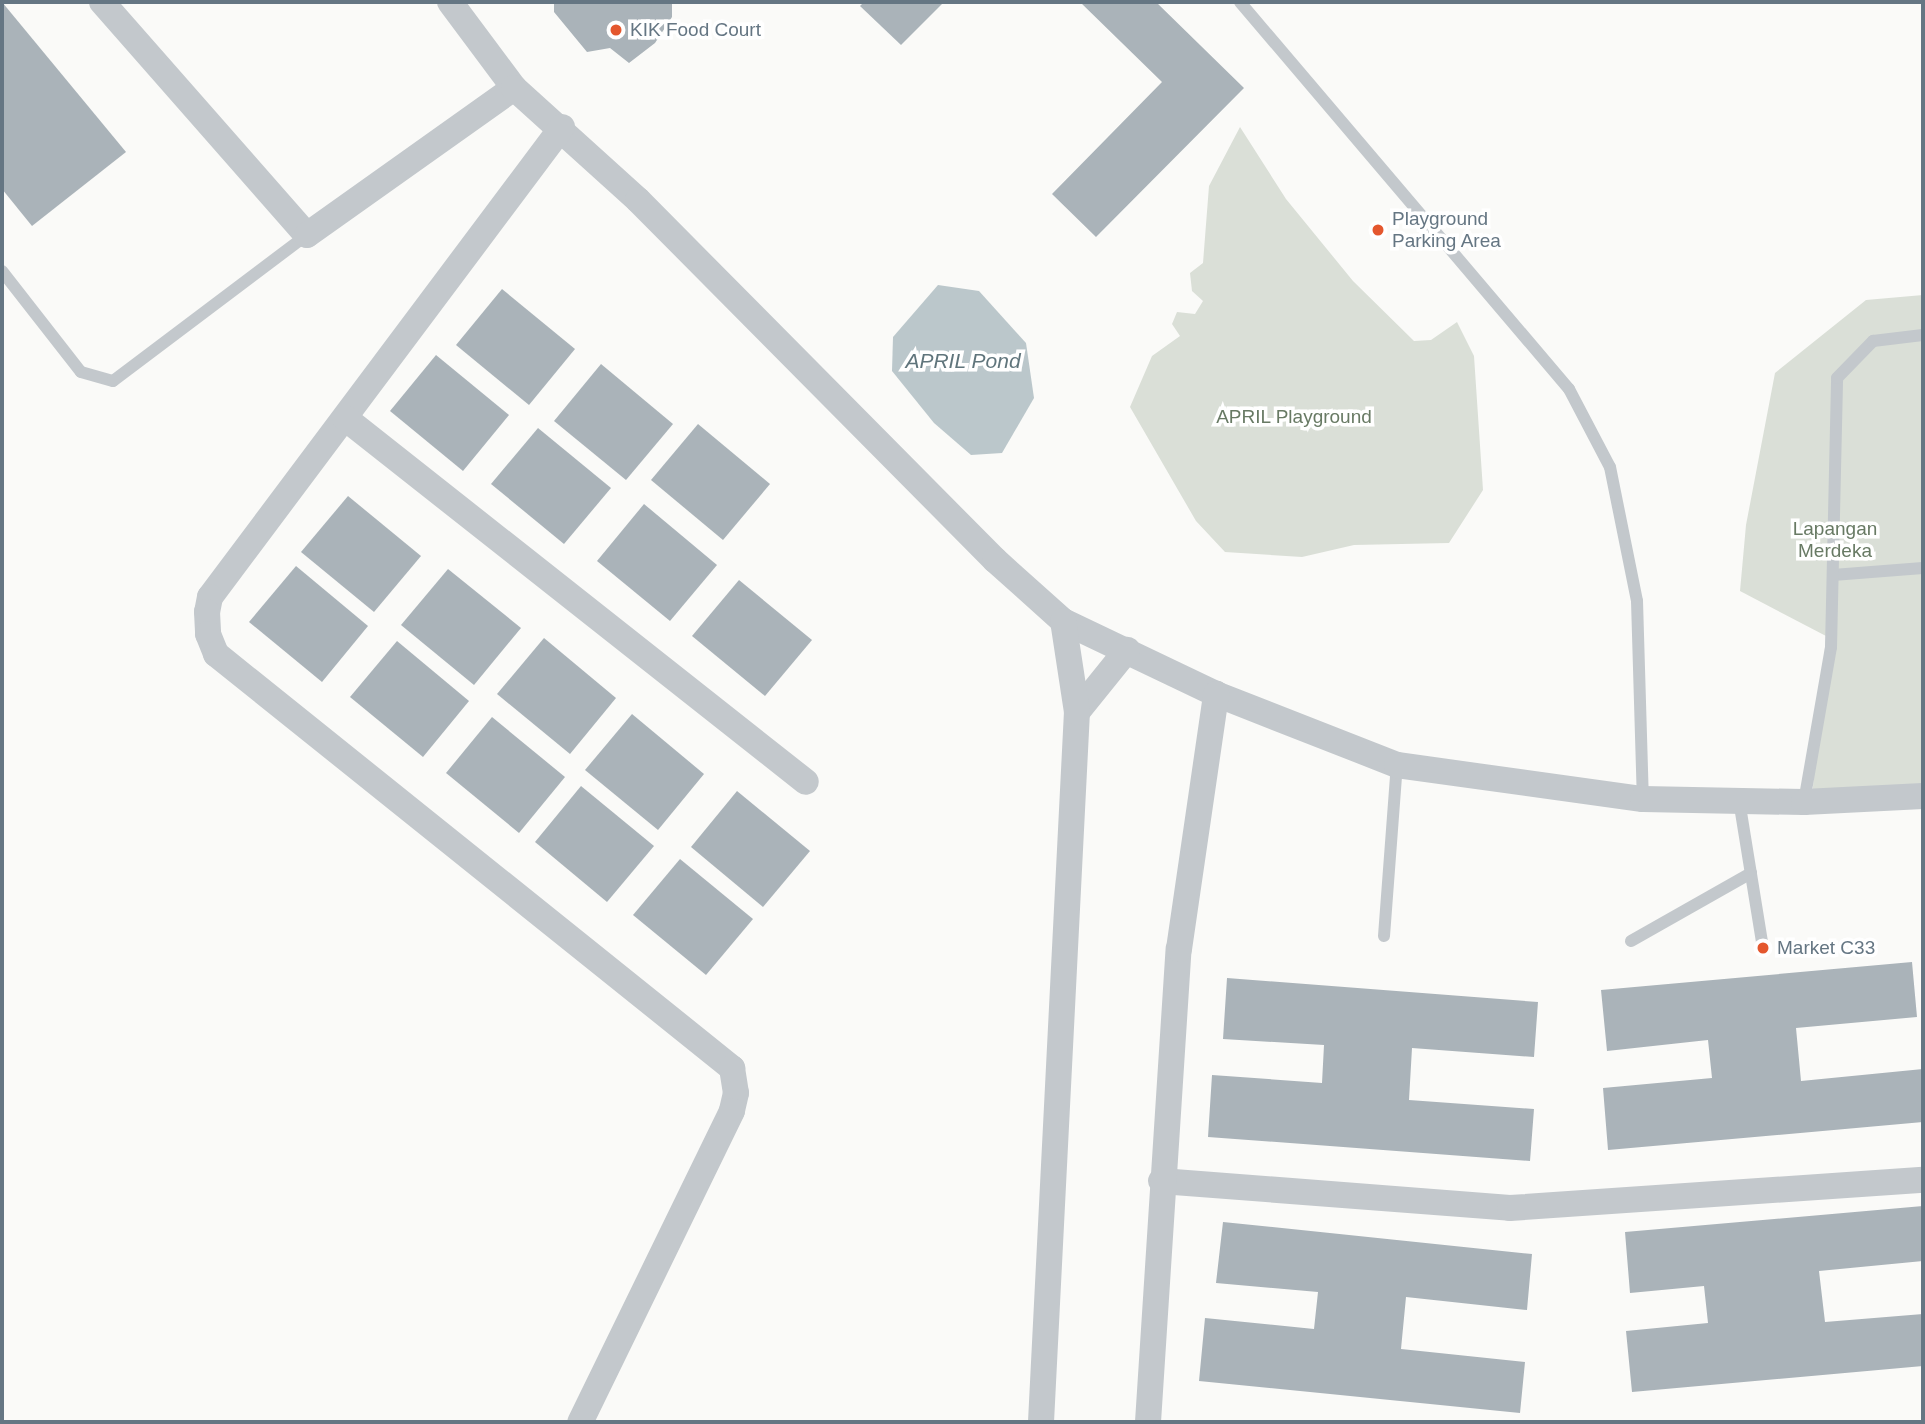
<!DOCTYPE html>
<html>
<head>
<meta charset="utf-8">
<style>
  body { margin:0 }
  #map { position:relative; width:1925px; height:1424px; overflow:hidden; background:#fafaf8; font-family:Helvetica,sans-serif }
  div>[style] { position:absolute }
  .green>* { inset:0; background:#dadfd7 }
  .water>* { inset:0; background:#bbc7cb }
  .building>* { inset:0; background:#aab3b9 }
  .lane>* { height:12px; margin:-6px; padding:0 6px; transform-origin:6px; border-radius:6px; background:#c3c8cc }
  .street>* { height:26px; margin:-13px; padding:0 13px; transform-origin:13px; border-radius:13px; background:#c3c8cc }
  .dots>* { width:19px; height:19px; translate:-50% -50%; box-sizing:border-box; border:4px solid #fff; border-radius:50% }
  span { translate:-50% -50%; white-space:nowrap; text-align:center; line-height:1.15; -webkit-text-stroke:7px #fff; paint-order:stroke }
  .poi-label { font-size:19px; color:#657683 }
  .left { translate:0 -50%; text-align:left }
  .park-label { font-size:19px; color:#687a64 }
  .water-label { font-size:21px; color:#60757c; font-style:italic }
  .frame { position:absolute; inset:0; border:4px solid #657683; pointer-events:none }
</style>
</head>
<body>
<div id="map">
  <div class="green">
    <div style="clip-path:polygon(1240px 127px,1286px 199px,1353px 281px,1414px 341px,1431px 340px,1457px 322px,1474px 356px,1483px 490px,1449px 543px,1354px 545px,1302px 557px,1225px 552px,1196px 521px,1130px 407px,1152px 356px,1180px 336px,1172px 324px,1177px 312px,1195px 314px,1203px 301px,1192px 291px,1190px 273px,1203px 263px,1209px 186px)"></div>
    <div style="clip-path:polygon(1923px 295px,1923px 788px,1812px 798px,1826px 636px,1740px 591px,1746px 525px,1775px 373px,1866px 300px)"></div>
  </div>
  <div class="water">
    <div style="clip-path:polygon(938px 285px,979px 291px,1026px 343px,1034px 398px,1002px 453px,971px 455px,934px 423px,892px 371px,893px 337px)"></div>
  </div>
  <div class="building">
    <div style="clip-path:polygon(2px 2px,126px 152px,32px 226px,2px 189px)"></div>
    <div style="clip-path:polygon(554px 2px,672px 2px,672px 17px,655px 43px,629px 63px,610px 48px,587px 52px,554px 12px)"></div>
    <div style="clip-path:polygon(864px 2px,944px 2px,901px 45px,860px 6px)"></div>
    <div style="clip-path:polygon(1080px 2px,1156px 2px,1244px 88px,1096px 237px,1052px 194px,1162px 82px)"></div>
    <div style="clip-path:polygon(502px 289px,575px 349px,529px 405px,456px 345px)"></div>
    <div style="clip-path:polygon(436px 355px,509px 415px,463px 471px,390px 411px)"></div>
    <div style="clip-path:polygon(601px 364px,673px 424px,626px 480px,554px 421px)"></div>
    <div style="clip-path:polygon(698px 424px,770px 484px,723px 540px,651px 480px)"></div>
    <div style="clip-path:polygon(538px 428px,611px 488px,564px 544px,491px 484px)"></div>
    <div style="clip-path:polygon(348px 496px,421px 556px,374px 612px,301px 552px)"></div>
    <div style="clip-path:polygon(644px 504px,717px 565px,670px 621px,597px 561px)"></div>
    <div style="clip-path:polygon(296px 566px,368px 626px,322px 682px,249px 622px)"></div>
    <div style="clip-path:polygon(448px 569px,521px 628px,474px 685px,401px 625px)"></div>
    <div style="clip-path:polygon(739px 580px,812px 640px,765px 696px,692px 636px)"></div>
    <div style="clip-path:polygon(544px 638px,616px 698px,570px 754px,497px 694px)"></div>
    <div style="clip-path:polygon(397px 641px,469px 701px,423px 757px,350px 697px)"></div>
    <div style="clip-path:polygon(632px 714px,704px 774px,658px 830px,585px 770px)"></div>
    <div style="clip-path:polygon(492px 717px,565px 777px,519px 833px,446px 773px)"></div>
    <div style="clip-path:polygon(581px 786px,654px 846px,607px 902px,535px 842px)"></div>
    <div style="clip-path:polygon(737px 791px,810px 851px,763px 907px,691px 847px)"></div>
    <div style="clip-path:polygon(680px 859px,753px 919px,706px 975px,633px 915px)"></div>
    <div style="clip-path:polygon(1912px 962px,1917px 1017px,1796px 1028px,1801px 1081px,1923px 1069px,1923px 1122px,1608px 1150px,1603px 1088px,1712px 1078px,1708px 1040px,1607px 1051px,1601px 990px)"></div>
    <div style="clip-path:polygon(1227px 978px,1538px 1002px,1534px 1057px,1412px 1048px,1409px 1100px,1534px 1109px,1530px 1161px,1208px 1137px,1212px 1075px,1322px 1083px,1324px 1045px,1223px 1039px)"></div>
    <div style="clip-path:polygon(1923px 1206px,1923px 1261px,1819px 1271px,1825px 1322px,1923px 1314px,1923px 1366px,1632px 1392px,1626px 1331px,1708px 1323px,1704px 1286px,1630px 1293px,1625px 1232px)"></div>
    <div style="clip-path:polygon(1223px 1222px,1532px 1254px,1527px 1310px,1406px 1297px,1401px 1349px,1525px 1362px,1520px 1413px,1199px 1381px,1205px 1318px,1314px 1329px,1318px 1292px,1216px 1283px)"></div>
  </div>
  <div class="lane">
    <div style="left:1240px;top:2px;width:508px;rotate:49.63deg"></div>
    <div style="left:1569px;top:389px;width:88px;rotate:62.3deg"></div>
    <div style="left:1610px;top:467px;width:137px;rotate:78.6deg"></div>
    <div style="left:1637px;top:601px;width:198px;rotate:88.3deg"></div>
    <div style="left:2px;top:271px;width:128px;rotate:52deg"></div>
    <div style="left:81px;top:372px;width:33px;rotate:16deg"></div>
    <div style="left:113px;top:381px;width:243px;rotate:-37deg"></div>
    <div style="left:1833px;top:575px;width:90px;rotate:-4.4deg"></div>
    <div style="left:1739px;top:800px;width:150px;rotate:80.8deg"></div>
    <div style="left:1804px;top:802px;width:157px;rotate:-80.1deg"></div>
    <div style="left:1831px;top:647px;width:269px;rotate:-88.7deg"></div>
    <div style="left:1837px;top:378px;width:52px;rotate:-45.8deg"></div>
    <div style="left:1873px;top:341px;width:50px;rotate:-6.8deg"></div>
    <div style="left:1384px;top:936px;width:171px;rotate:-85.7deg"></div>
    <div style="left:1631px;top:941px;width:138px;rotate:-29.5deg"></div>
  </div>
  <div class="street">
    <div style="left:102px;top:2px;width:310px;rotate:48.7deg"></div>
    <div style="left:307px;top:235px;width:254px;rotate:-35.4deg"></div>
    <div style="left:450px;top:2px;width:107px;rotate:53.3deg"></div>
    <div style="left:514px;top:88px;width:167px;rotate:42.1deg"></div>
    <div style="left:638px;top:200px;width:507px;rotate:45.24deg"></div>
    <div style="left:995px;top:560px;width:91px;rotate:41.9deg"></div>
    <div style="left:1063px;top:621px;width:170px;rotate:25.5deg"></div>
    <div style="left:1216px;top:694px;width:194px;rotate:21.4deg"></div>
    <div style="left:1397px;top:765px;width:248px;rotate:7.9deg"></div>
    <div style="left:1643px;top:799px;width:161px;rotate:1.1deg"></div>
    <div style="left:1804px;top:802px;width:119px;rotate:-2.9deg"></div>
    <div style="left:562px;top:127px;width:587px;rotate:126.83deg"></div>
    <div style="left:210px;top:597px;width:15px;rotate:101deg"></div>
    <div style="left:207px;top:612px;width:22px;rotate:87deg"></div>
    <div style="left:208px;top:634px;width:22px;rotate:68deg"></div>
    <div style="left:216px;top:654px;width:662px;rotate:38.74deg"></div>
    <div style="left:732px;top:1068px;width:25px;rotate:81deg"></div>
    <div style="left:736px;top:1093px;width:18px;rotate:103deg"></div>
    <div style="left:732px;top:1111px;width:346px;rotate:116deg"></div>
    <div style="left:345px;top:418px;width:587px;rotate:38.29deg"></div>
    <div style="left:1077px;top:712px;width:80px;rotate:-51.1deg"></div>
    <div style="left:1161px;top:1181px;width:350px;rotate:4.4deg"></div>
    <div style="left:1510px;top:1208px;width:414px;rotate:-3.9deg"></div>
    <div style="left:1041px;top:1422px;width:711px;rotate:-87.1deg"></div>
    <div style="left:1077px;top:712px;width:92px;rotate:-98.7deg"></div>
    <div style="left:1148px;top:1422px;width:474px;rotate:-86.3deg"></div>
    <div style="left:1179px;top:949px;width:258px;rotate:-81.7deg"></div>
  </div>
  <div class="dots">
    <div style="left:616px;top:30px;background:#e4572e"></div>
    <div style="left:1378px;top:230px;background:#e4572e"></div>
    <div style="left:1763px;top:948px;background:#e4572e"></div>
  </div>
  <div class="poi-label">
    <span class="left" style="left:630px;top:30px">KIK Food Court</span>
    <span class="left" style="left:1392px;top:230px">Playground<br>Parking Area</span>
    <span class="left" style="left:1777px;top:948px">Market C33</span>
  </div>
  <div class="park-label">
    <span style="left:1294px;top:417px">APRIL Playground</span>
    <span style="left:1835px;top:540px">Lapangan<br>Merdeka</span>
  </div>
  <div class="water-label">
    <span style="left:963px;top:361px">APRIL Pond</span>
  </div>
  <div class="frame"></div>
</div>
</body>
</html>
